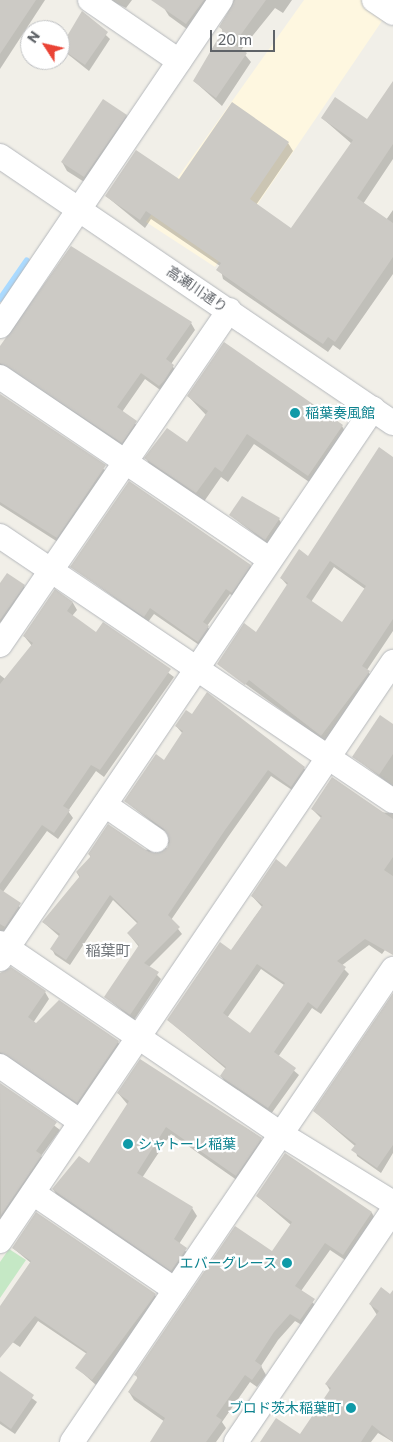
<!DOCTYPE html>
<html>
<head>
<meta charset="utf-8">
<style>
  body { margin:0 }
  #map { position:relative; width:393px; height:1442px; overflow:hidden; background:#f1efe8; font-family:Commissioner,"Noto Sans JP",sans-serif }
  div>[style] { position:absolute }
  .commercial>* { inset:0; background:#fef7e0 }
  .green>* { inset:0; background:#c5e8c5 }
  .shadow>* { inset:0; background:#0003 }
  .stream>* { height:6px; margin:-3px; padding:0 3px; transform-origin:3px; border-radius:3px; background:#aadaff }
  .building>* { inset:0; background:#cccac5 }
  .roads { filter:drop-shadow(0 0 1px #b5b8bc) drop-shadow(0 0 1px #b5b8bc) }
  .minor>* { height:24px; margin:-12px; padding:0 12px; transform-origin:12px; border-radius:12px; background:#fff }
  .dots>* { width:14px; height:14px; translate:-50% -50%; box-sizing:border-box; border:2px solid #fff; border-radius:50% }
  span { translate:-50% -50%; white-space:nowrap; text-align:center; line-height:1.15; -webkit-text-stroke:4.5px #fff; paint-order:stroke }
  .street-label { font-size:14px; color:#5f6368 }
  .culture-label { font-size:14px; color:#0d838f }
  .left { translate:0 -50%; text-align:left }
  .right { translate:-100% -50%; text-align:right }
  .neighbourhood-label { font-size:15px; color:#70757a }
  .north { position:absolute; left:20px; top:20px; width:50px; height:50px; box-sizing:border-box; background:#fff; border:1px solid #bfc1c3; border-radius:50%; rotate:305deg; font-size:14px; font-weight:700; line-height:20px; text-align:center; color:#5f6368 }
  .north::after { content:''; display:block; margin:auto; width:18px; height:22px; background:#ea4335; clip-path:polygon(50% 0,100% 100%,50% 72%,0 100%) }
  .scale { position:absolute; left:210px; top:30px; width:65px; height:22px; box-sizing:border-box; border:2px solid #5f6368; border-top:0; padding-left:6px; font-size:15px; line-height:18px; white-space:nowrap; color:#5f6368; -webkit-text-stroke:4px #fff; paint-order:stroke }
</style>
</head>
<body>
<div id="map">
  <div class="commercial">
    <div style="clip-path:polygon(304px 0,364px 0,386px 15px,215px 267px,146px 222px)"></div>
  </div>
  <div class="green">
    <div style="clip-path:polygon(9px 1249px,26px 1260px,0 1298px,0 1262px)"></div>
  </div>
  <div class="shadow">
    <div style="clip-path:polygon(0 0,45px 0,0 69px)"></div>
    <div style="clip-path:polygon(109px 0,132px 0,126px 8px)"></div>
    <div style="clip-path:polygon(169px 0,216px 0,191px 32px,169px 16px,164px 8px)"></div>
    <div style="clip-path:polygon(234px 0,292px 0,283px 13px,275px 8px,241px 50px,251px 62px,222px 106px,194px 81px,223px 32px,221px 27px)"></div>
    <div style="clip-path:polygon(83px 13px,110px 39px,89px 71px,60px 48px)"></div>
    <div style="clip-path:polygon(393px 83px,393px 159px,363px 204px,386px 220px,393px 210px,393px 274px,340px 350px,333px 345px,328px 352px,223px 279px,220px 266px,151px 219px,145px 228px,106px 196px,179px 181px,288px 143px,293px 151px,256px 205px,291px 229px,352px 144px,322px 118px,368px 120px)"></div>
    <div style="clip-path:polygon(126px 115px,131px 124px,89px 185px,67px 171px,62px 162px)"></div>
    <div style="clip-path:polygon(191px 323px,195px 330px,171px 364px,177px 373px,163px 392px,145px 379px,122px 412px,140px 428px,126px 449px,0 372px,0 348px)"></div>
    <div style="clip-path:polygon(0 395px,109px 473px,61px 544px,0 505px)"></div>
    <div style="clip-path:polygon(188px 396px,342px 426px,348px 437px,315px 486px,254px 444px,228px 482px,221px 477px,203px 503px,152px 469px,146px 458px,187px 443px,206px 415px)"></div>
    <div style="clip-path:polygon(evenodd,393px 457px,393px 631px,367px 670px,373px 679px,325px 742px,218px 664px,256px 633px,288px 586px,281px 578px,309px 558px,393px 457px,334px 567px,365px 589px,342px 623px,311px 602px,334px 567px)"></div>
    <div style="clip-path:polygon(230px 515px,279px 519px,282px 525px,269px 545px)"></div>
    <div style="clip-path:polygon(250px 565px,253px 571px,236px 598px,230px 594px,207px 626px,212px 633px,202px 647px,154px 614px,148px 622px,72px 567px)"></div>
    <div style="clip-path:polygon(0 585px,24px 586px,27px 592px,4px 625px,0 622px)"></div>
    <div style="clip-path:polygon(55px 591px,73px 603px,77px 610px,72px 616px,97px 634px,103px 624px,174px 677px,104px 777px,96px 771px,68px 811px,73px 818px,58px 839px,47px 831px,3px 892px,24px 911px,0 937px,0 675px,5px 679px,32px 646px,24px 636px)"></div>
    <div style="clip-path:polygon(393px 725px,393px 787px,354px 757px)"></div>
    <div style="clip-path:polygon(176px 726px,304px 768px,308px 774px,295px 792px,271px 776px,228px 837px,171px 920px,182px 934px,149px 967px,161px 979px,134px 1020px,105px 997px,139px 947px,128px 933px,138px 924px,113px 900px,70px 965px,55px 955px,52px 949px,60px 937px,43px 922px,80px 878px,77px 873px,91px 858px,89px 854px,169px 848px,166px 833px,125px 801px,164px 762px,183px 734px)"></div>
    <div style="clip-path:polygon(evenodd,312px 809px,393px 813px,393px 939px,382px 954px,369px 945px,341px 966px,349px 974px,321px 1014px,312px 1008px,278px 1057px,299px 1075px,271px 1114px,225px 1082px,221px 1076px,226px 1069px,168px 1020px,231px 951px,262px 907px,252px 896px,286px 868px,322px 819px,312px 809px,261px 969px,284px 985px,251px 1035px,227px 1018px,261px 969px)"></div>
    <div style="clip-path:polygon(0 974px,45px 992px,49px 999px,33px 1023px,118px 1042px,122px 1049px,81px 1109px,0 1063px)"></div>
    <div style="clip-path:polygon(393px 994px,393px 1153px,381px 1173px,357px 1156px,355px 1146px,314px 1111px)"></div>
    <div style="clip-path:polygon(0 1084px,60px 1130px,41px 1156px,45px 1163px,0 1229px)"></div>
    <div style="clip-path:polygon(118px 1093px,261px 1139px,265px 1146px,241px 1183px,171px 1134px,142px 1178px,192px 1208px,197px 1216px,179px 1244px,191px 1257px,176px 1278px,58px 1197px,53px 1189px,89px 1164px,128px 1105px)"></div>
    <div style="clip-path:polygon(285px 1155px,372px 1213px,376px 1221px,348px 1262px,330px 1250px,301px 1291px,318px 1308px,305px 1327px,295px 1321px,278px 1340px,261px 1366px,266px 1375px,257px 1387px,250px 1382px,222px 1422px,226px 1428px,216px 1442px,152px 1442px,165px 1422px,134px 1400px,129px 1392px,138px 1379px,136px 1375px,272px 1253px,291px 1225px,257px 1196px)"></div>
    <div style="clip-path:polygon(13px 1248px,155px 1295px,158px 1300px,96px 1385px,77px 1368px,87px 1354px,38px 1321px,20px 1347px,0 1334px,0 1308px,31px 1263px)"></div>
    <div style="clip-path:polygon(393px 1297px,393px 1442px,378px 1433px,371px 1442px,262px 1442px,301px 1436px,331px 1392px,326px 1384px,377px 1315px,370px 1304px)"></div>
    <div style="clip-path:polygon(0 1374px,37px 1402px,15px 1434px,0 1424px)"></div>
  </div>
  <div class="stream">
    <div style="left:0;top:299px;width:47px;rotate:-55.3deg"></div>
  </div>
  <div class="building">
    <div style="clip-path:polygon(0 0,36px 0,0 54px)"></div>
    <div style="clip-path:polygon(151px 0,204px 0,186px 24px)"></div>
    <div style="clip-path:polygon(235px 0,266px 0,234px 44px,247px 53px,216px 98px,193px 81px,223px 30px,219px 27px)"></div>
    <div style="clip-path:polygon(82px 11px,108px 32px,85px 65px,60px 48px)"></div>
    <div style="clip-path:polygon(393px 81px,393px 144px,357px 198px,393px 223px,393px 257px,335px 342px,328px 337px,323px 344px,300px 329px,216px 270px,221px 263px,146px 211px,140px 220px,105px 196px,136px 150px,179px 179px,232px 102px,289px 142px,250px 199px,291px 228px,353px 140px,321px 118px,335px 97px,367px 119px)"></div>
    <div style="clip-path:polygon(103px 99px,127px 115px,84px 177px,61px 162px)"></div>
    <div style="clip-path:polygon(71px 246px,192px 322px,166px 359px,174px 365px,164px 381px,159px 386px,141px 373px,117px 407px,137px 421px,122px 443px,0 363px,0 346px)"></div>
    <div style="clip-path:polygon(224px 342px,343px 425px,308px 476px,247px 434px,222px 472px,215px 467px,196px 493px,144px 458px,167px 428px,187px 442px,208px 411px,187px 396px)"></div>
    <div style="clip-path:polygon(0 394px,106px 465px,57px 538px,0 502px)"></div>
    <div style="clip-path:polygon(evenodd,379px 447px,393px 457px,393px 619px,362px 666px,370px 671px,321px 736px,249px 680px,245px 685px,217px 664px,244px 623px,256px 632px,288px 583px,280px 578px,299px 549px,308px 556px,379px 447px,330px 561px,366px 586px,342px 622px,306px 597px,330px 561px)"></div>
    <div style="clip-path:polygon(129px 481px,251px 565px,232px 593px,226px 589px,203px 622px,209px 626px,198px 642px,150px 608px,144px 617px,70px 567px)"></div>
    <div style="clip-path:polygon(242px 496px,280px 518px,265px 540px,229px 515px)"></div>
    <div style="clip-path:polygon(7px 573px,25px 585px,0 620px,0 583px)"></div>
    <div style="clip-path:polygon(55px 589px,73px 602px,67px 611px,96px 632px,103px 622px,171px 669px,100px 770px,91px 765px,63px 806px,70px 810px,54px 833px,42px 825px,0 884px,0 684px,33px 643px,23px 636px)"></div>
    <div style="clip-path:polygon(207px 692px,305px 767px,291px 787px,268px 770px,225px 830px,168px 915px,180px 927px,144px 963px,159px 972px,130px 1015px,104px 997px,139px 945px,127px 933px,138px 922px,110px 895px,66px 960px,50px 949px,60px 934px,42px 922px,80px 876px,76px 872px,91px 856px,88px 854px,108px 824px,149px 852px,167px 848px,170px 841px,164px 829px,124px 801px,156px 754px,164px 760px,183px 731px,175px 726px,186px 710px,192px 714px)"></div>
    <div style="clip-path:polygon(380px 715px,393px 724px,393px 754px,379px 775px,352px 757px)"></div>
    <div style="clip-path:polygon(evenodd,332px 777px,393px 819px,393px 857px,384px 870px,393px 876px,393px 955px,365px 939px,337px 961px,346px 967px,317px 1009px,308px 1002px,274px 1052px,296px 1068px,268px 1108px,220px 1076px,226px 1067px,167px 1020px,220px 942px,231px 950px,263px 905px,251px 896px,276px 859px,286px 867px,322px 816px,311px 809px,332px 777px,257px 964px,285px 983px,250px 1033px,223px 1013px,257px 964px)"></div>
    <div style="clip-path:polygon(0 889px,21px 903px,5px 927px,0 924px)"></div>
    <div style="clip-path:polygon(11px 967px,46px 991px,28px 1017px,36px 1023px,59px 1000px,119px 1041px,77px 1103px,0 1052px,0 973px)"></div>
    <div style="clip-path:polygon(393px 993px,393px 1145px,377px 1168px,351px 1150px,356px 1144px,313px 1111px)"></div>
    <div style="clip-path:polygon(140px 1059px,262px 1138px,236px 1176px,166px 1127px,137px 1173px,193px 1207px,174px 1239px,187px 1248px,171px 1271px,52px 1189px,79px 1156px,89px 1163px,129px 1101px,117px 1093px)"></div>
    <div style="clip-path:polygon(0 1083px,57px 1122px,36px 1151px,42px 1155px,1px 1215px)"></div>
    <div style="clip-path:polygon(285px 1153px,372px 1212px,343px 1255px,325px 1243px,295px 1286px,315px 1299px,300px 1320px,290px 1314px,274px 1332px,255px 1361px,262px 1366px,252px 1380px,245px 1375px,216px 1416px,222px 1420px,206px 1442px,150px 1442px,165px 1418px,128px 1392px,138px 1377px,134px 1375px,235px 1226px,272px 1251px,292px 1222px,256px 1196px)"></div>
    <div style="clip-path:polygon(36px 1212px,156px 1294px,92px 1380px,75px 1368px,87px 1352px,35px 1316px,0 1358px,0 1306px,31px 1261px,12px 1248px)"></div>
    <div style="clip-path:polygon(381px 1287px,390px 1294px,393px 1290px,393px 1442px,372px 1425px,361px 1442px,260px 1442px,276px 1418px,300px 1434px,331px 1388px,325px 1384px,379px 1311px,369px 1304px)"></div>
    <div style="clip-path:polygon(0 1371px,34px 1395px,11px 1429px,0 1421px)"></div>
  </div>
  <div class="roads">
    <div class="minor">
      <div style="left:90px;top:0;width:108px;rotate:34.4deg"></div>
      <div style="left:374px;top:0;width:23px;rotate:34deg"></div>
      <div style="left:0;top:156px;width:475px;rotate:34.2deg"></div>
      <div style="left:0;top:326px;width:394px;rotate:-55.9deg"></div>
      <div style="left:0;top:377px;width:326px;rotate:34.1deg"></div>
      <div style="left:0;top:536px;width:474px;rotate:34deg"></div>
      <div style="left:0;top:645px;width:406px;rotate:-55.6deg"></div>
      <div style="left:105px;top:805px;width:62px;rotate:34.5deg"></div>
      <div style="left:0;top:943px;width:340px;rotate:34.2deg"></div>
      <div style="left:281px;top:1134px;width:132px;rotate:31.6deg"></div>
      <div style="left:0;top:959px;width:665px;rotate:-55.86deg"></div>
      <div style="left:0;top:1066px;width:98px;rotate:34.7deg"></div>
      <div style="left:33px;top:1193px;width:172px;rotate:34.3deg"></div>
      <div style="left:0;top:1241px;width:700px;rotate:-55.83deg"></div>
      <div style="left:72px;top:1442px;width:572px;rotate:-55.84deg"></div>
      <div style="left:236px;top:1442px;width:280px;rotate:-55.9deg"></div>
    </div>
  </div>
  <div class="dots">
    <div style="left:295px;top:413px;background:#0f9aa8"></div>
    <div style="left:128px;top:1144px;background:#0f9aa8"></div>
    <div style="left:287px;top:1263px;background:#0f9aa8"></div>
    <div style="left:351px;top:1408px;background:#0f9aa8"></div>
  </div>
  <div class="street-label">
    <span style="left:197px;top:289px;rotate:34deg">高瀬川通り</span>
  </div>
  <div class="culture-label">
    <span class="left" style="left:305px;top:413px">稲葉奏風館</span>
    <span class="left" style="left:138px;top:1144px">シャトーレ稲葉</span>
    <span class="right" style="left:277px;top:1263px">エバーグレース</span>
    <span class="right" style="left:341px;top:1408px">ブロド茨木稲葉町</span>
  </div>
  <div class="neighbourhood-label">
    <span style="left:108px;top:951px">稲葉町</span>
  </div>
  <div class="north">N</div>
  <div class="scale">20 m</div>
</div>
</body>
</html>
